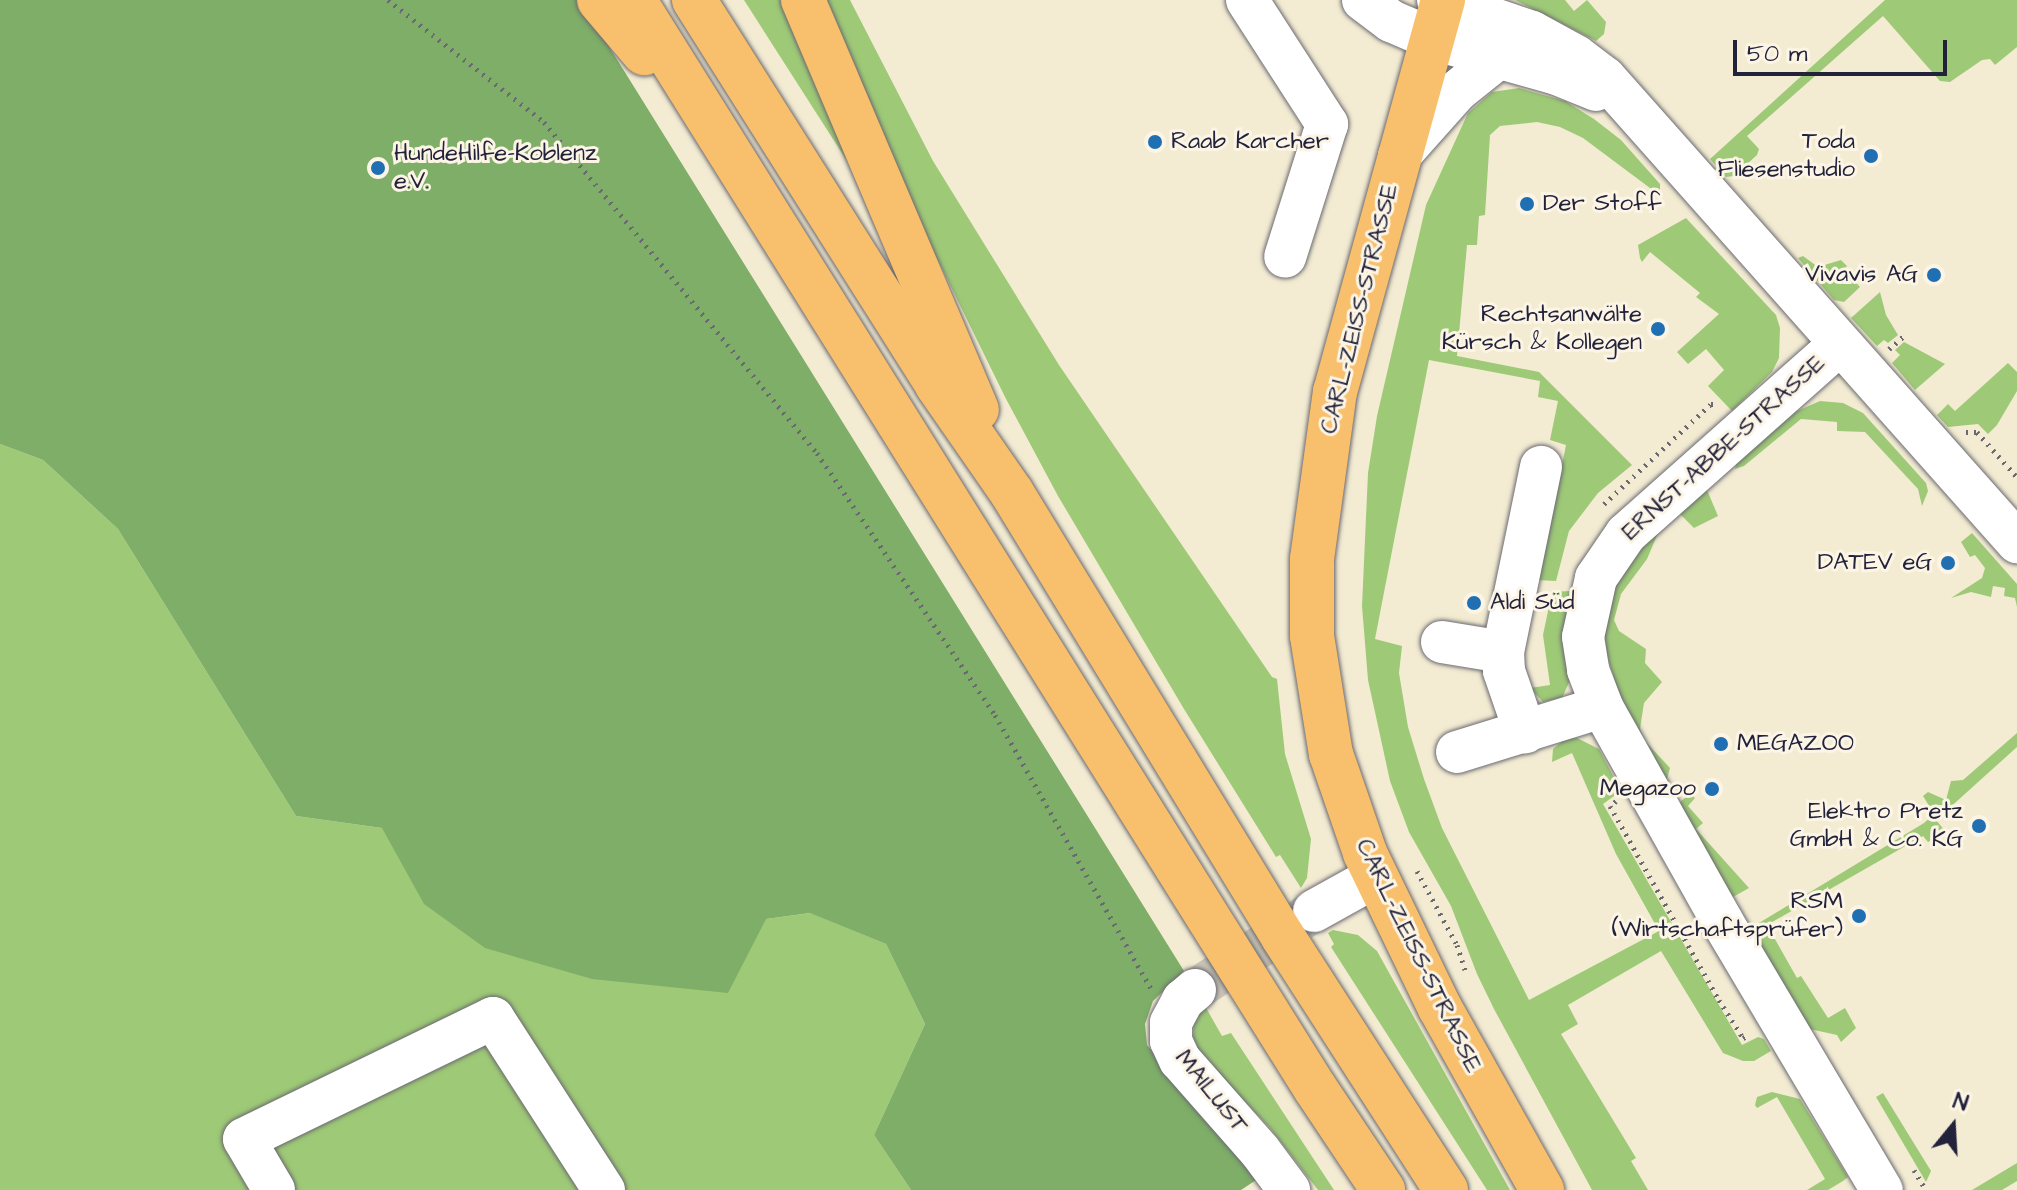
<!DOCTYPE html>
<html>
<head>
<meta charset="utf-8">
<style>
  body { margin:0 }
  #map { position:relative; width:2017px; height:1190px; overflow:hidden; background:#f3ecd3; font-family:"Architects Daughter",sans-serif }
  div>[style] { position:absolute }
  .green>* { inset:0; background:#9eca77 }
  .forest>* { inset:0; background:#7eae68 }
  .minor-tunnel>* { height:42px; margin-top:-21px; transform-origin:0; background:repeating-linear-gradient(90deg,#c9c4b5 0 42px,transparent 0 63px) }
  .path>* { height:5px; margin-top:-2.5px; transform-origin:0; background:repeating-linear-gradient(90deg,#6b6970 0 2px,transparent 0 8px) }
  .roads { filter:drop-shadow(0 0 2px #6b6970) drop-shadow(0 0 2px #6b6970) }
  .minor>* { height:42px; margin:-21px; padding:0 21px; transform-origin:21px; border-radius:21px; background:#fff }
  .major>* { height:44px; margin:-22px; padding:0 22px; transform-origin:22px; border-radius:22px; background:#f8bf6c }
  .highway>* { height:44px; margin:-22px; padding:0 22px; transform-origin:22px; border-radius:22px; background:#f8bf6c }
  .dots>* { width:22px; height:22px; translate:-50% -50%; box-sizing:border-box; border:4px solid #fcf5e5; border-radius:50% }
  span { translate:-50% -50%; white-space:nowrap; text-align:center; line-height:1.15; -webkit-text-stroke:6px #fcf5e5; paint-order:stroke }
  .poi-label { font-size:24px; color:#22223b }
  .left { translate:0 -50%; text-align:left }
  .right { translate:-100% -50%; text-align:right }
  .street-label { font-size:24px; color:#22223b }
  .north { position:absolute; left:1913px; top:1086px; width:80px; height:80px; -webkit-text-stroke:6px #fcf5e5; paint-order:stroke; rotate:18deg; font-size:22px; font-weight:700; line-height:32px; text-align:center; color:#22223b }
  .north::after { content:''; display:block; margin:auto; width:28px; height:36px; background:#22223b; clip-path:polygon(50% 0,100% 100%,50% 72%,0 100%) }
  .scale { position:absolute; left:1733px; top:40px; width:214px; height:36px; box-sizing:border-box; border:4px solid #22223b; border-top:0; padding-left:10px; font-size:24px; line-height:28px; white-space:nowrap; color:#22223b; -webkit-text-stroke:6px #fcf5e5; paint-order:stroke }
</style>
</head>
<body>
<div id="map">
  <div class="green">
    <div style="clip-path:polygon(744px 0,786px 0,856px 175px)"></div>
    <div style="clip-path:polygon(822px 0,850px 0,933px 161px,1059px 365px,1272px 677px,1277px 679px,1285px 754px,1311px 839px,1307px 878px,1301px 888px,1280px 855px,1276px 857px,1184px 709px,1058px 496px,1005px 397px,902px 187px)"></div>
    <div style="clip-path:polygon(1515px 0,1565px 0,1574px 11px,1587px 0,1606px 22px,1604px 34px,1596px 41px)"></div>
    <div style="clip-path:polygon(1885px 0,2017px 0,2017px 47px,1995px 65px,1990px 59px,1982px 60px,1950px 82px,1940px 81px,1883px 16px,1747px 136px,1759px 149px,1757px 155px,1734px 176px,1726px 177px,1710px 159px)"></div>
    <div style="clip-path:polygon(1519px 88px,1565px 101px,1594px 119px,1621px 140px,1660px 184px,1660px 192px,1658px 194px,1583px 138px,1560px 127px,1537px 122px,1500px 126px,1490px 135px,1485px 215px,1479px 216px,1477px 245px,1467px 245px,1457px 356px,1539px 372px,1632px 465px,1598px 493px,1569px 531px,1556px 581px,1536px 580px,1542px 566px,1566px 445px,1550px 440px,1558px 401px,1538px 397px,1540px 381px,1429px 360px,1375px 639px,1402px 646px,1399px 673px,1408px 727px,1424px 779px,1442px 828px,1529px 1000px,1659px 931px,1616px 854px,1572px 753px,1552px 762px,1553px 749px,1567px 737px,1577px 738px,1599px 749px,1621px 791px,1603px 804px,1742px 1045px,1758px 1037px,1764px 1039px,1771px 1051px,1754px 1061px,1743px 1061px,1723px 1053px,1661px 951px,1568px 1005px,1578px 1024px,1561px 1034px,1636px 1158px,1631px 1161px,1648px 1190px,1592px 1190px,1494px 1009px,1477px 974px,1451px 906px,1409px 832px,1390px 781px,1368px 680px,1362px 606px,1368px 473px,1377px 416px,1426px 205px,1468px 113px,1492px 92px)"></div>
    <div style="clip-path:polygon(1686px 218px,1776px 315px,1780px 328px,1779px 358px,1772px 372px,1732px 411px,1708px 386px,1724px 370px,1706px 349px,1688px 364px,1677px 352px,1719px 314px,1696px 297px,1700px 293px,1650px 252px,1642px 262px,1640px 258px,1638px 245px)"></div>
    <div style="clip-path:polygon(1803px 256px,1818px 267px,1841px 260px,1847px 266px,1844px 270px,1860px 287px,1844px 302px,1834px 300px,1798px 258px)"></div>
    <div style="clip-path:polygon(1880px 292px,1886px 315px,1898px 335px,1888px 343px,1884px 340px,1877px 346px,1851px 318px)"></div>
    <div style="clip-path:polygon(1904px 342px,1945px 364px,1915px 390px,1892px 363px,1900px 355px,1895px 350px)"></div>
    <div style="clip-path:polygon(2008px 363px,2017px 372px,2017px 391px,1997px 425px,1988px 434px,1978px 424px,1948px 427px,1937px 415px,1948px 404px,1955px 411px)"></div>
    <div style="clip-path:polygon(1820px 401px,1843px 403px,1863px 413px,1926px 483px,1928px 491px,1922px 506px,1918px 489px,1865px 432px,1837px 431px,1837px 422px,1801px 419px,1744px 466px,1735px 469px,1737px 460px,1790px 414px)"></div>
    <div style="clip-path:polygon(0 444px,43px 460px,118px 529px,296px 816px,382px 828px,766px 919px,811px 913px,886px 944px,925px 1024px,874px 1135px,911px 1190px,0 1190px)"></div>
    <div style="clip-path:polygon(1707px 490px,1718px 516px,1694px 528px,1680px 514px)"></div>
    <div style="clip-path:polygon(1659px 531px,1647px 559px,1621px 594px,1614px 620px,1619px 631px,1646px 649px,1645px 663px,1662px 682px,1644px 703px,1640px 729px,1645px 741px,1670px 768px,1667px 779px,1662px 779px,1625px 714px,1602px 639px,1604px 613px,1623px 567px)"></div>
    <div style="clip-path:polygon(1972px 533px,2017px 584px,2017px 607px,2015px 598px,2004px 596px,2005px 588px,1993px 586px,1991px 597px,1971px 592px,1951px 598px,1982px 578px,1985px 568px,1975px 555px,1970px 557px,1961px 542px)"></div>
    <div style="clip-path:polygon(1570px 591px,1564px 643px,1571px 678px,1562px 698px,1543px 702px,1530px 688px,1550px 685px,1543px 635px,1552px 592px)"></div>
    <div style="clip-path:polygon(2017px 733px,2017px 747px,1936px 820px,1946px 832px,1928px 842px,1923px 836px,1767px 925px,1797px 978px,1801px 976px,1828px 1018px,1845px 1008px,1856px 1028px,1841px 1042px,1837px 1035px,1805px 1028px,1749px 929px,1924px 823px,1934px 814px,1923px 796px,1928px 792px,1946px 800px,1951px 781px,1963px 780px)"></div>
    <div style="clip-path:polygon(1691px 793px,1695px 798px,1688px 806px,1703px 823px,1696px 829px,1749px 888px,1733px 897px,1676px 805px)"></div>
    <div style="clip-path:polygon(1333px 930px,1358px 935px,1377px 951px,1510px 1190px,1487px 1190px,1331px 947px,1334px 944px,1328px 933px)"></div>
    <div style="clip-path:polygon(1205px 1006px,1222px 1036px,1231px 1033px,1334px 1190px,1318px 1190px,1270px 1128px,1202px 1057px,1193px 1044px,1194px 1018px)"></div>
    <div style="clip-path:polygon(1772px 1092px,1800px 1099px,1848px 1177px,1843px 1181px,1828px 1190px,1807px 1190px,1825px 1179px,1777px 1097px,1757px 1108px,1755px 1105px,1757px 1097px)"></div>
    <div style="clip-path:polygon(1883px 1093px,1931px 1171px,1926px 1182px,1876px 1097px)"></div>
    <div style="clip-path:polygon(2017px 1163px,2017px 1181px,2002px 1190px,1972px 1190px)"></div>
  </div>
  <div class="forest">
    <div style="clip-path:polygon(0 0,580px 0,1184px 971px,1153px 1001px,1145px 1024px,1147px 1045px,1259px 1178px,1241px 1190px,911px 1190px,874px 1135px,925px 1024px,886px 944px,810px 913px,766px 919px,728px 993px,592px 979px,485px 948px,424px 904px,382px 828px,296px 816px,118px 529px,43px 460px,0 444px)"></div>
  </div>
  <div class="minor-tunnel">
    <div style="left:1195px;top:990px;width:139px;rotate:-33.6deg"></div>
  </div>
  <div class="path">
    <div style="left:388px;top:0;width:198px;rotate:38deg"></div>
    <div style="left:544px;top:122px;width:429px;rotate:50.5deg"></div>
    <div style="left:817px;top:453px;width:317px;rotate:55.8deg"></div>
    <div style="left:995px;top:715px;width:314px;rotate:60.3deg"></div>
    <div style="left:1889px;top:349px;width:21px;rotate:-41deg"></div>
    <div style="left:1966px;top:432px;width:11px"></div>
    <div style="left:1977px;top:432px;width:60px;rotate:48.4deg"></div>
    <div style="left:1604px;top:504px;width:146px;rotate:-43.1deg"></div>
    <div style="left:1711px;top:404px;width:8px"></div>
    <div style="left:1616px;top:801px;width:8px;rotate:140deg"></div>
    <div style="left:1610px;top:806px;width:223px;rotate:60.7deg"></div>
    <div style="left:1719px;top:1000px;width:45px;rotate:57.7deg"></div>
    <div style="left:1743px;top:1038px;width:7px;rotate:-27deg"></div>
    <div style="left:1417px;top:871px;width:84px;rotate:61.6deg"></div>
    <div style="left:1457px;top:945px;width:26px;rotate:72deg"></div>
    <div style="left:1914px;top:1170px;width:23px;rotate:59deg"></div>
  </div>
  <div class="roads">
    <div class="minor">
      <div style="left:1247px;top:0;width:148px;rotate:57.2deg"></div>
      <div style="left:1327px;top:124px;width:139px;rotate:107.5deg"></div>
      <div style="left:1363px;top:0;width:35px;rotate:37deg"></div>
      <div style="left:1391px;top:21px;width:46px;rotate:23.2deg"></div>
      <div style="left:1433px;top:39px;width:129px;rotate:15.8deg"></div>
      <div style="left:1557px;top:74px;width:42px;rotate:22.3deg"></div>
      <div style="left:1438px;top:0;width:99px;rotate:18.8deg"></div>
      <div style="left:1532px;top:32px;width:50px;rotate:28.6deg"></div>
      <div style="left:1576px;top:56px;width:36px;rotate:37deg"></div>
      <div style="left:1605px;top:78px;width:621px;rotate:48.4deg"></div>
      <div style="left:1399px;top:156px;width:87px;rotate:-48.3deg"></div>
      <div style="left:1457px;top:91px;width:53px;rotate:-38.8deg"></div>
      <div style="left:1840px;top:344px;width:286px;rotate:138.4deg"></div>
      <div style="left:1626px;top:534px;width:53px;rotate:124.3deg"></div>
      <div style="left:1596px;top:578px;width:60px;rotate:102.4deg"></div>
      <div style="left:1583px;top:637px;width:33px;rotate:81deg"></div>
      <div style="left:1588px;top:670px;width:40px;rotate:69deg"></div>
      <div style="left:1602px;top:707px;width:245px;rotate:60.7deg"></div>
      <div style="left:1722px;top:921px;width:313px;rotate:59.3deg"></div>
      <div style="left:1442px;top:642px;width:62px;rotate:9.3deg"></div>
      <div style="left:1503px;top:652px;width:19px;rotate:87deg"></div>
      <div style="left:1504px;top:671px;width:65px;rotate:71deg"></div>
      <div style="left:1503px;top:652px;width:189px;rotate:-78.4deg"></div>
      <div style="left:1457px;top:752px;width:152px;rotate:-17.2deg"></div>
      <div style="left:1314px;top:911px;width:70px;rotate:-29.1deg"></div>
      <div style="left:1195px;top:990px;width:16px;rotate:140deg"></div>
      <div style="left:1183px;top:1000px;width:26px;rotate:118deg"></div>
      <div style="left:1171px;top:1023px;width:18px;rotate:90deg"></div>
      <div style="left:1171px;top:1041px;width:21px;rotate:65deg"></div>
      <div style="left:1180px;top:1060px;width:121px;rotate:48.7deg"></div>
      <div style="left:1260px;top:1151px;width:49px;rotate:53.4deg"></div>
      <div style="left:274px;top:1190px;width:59px;rotate:-120.5deg"></div>
      <div style="left:244px;top:1139px;width:277px;rotate:-25.9deg"></div>
      <div style="left:493px;top:1018px;width:205px;rotate:57.2deg"></div>
    </div>
    <div class="major">
      <div style="left:1443px;top:0;width:406px;rotate:105.4deg"></div>
      <div style="left:1335px;top:391px;width:170px;rotate:97.8deg"></div>
      <div style="left:1312px;top:559px;width:77px;rotate:90deg"></div>
      <div style="left:1312px;top:636px;width:120px;rotate:80.9deg"></div>
      <div style="left:1331px;top:754px;width:105px;rotate:71deg"></div>
      <div style="left:1365px;top:853px;width:172px;rotate:64.2deg"></div>
      <div style="left:1440px;top:1008px;width:209px;rotate:60.7deg"></div>
    </div>
    <div class="highway">
      <div style="left:599px;top:0;width:70px;rotate:49.7deg"></div>
      <div style="left:634px;top:0;width:1284px;rotate:57.96deg"></div>
      <div style="left:1315px;top:1088px;width:123px;rotate:56.3deg"></div>
      <div style="left:694px;top:0;width:455px;rotate:57.7deg"></div>
      <div style="left:937px;top:385px;width:131px;rotate:55.2deg"></div>
      <div style="left:1012px;top:493px;width:520px;rotate:58.6deg"></div>
      <div style="left:1283px;top:937px;width:301px;rotate:57.2deg"></div>
      <div style="left:803px;top:0;width:445px;rotate:67deg"></div>
    </div>
  </div>
  <div class="dots">
    <div style="left:1155px;top:142px;background:#1f6fb2"></div>
    <div style="left:1871px;top:156px;background:#1f6fb2"></div>
    <div style="left:378px;top:168px;background:#1f6fb2"></div>
    <div style="left:1527px;top:204px;background:#1f6fb2"></div>
    <div style="left:1934px;top:275px;background:#1f6fb2"></div>
    <div style="left:1658px;top:329px;background:#1f6fb2"></div>
    <div style="left:1948px;top:563px;background:#1f6fb2"></div>
    <div style="left:1474px;top:603px;background:#1f6fb2"></div>
    <div style="left:1721px;top:744px;background:#1f6fb2"></div>
    <div style="left:1712px;top:789px;background:#1f6fb2"></div>
    <div style="left:1979px;top:826px;background:#1f6fb2"></div>
    <div style="left:1859px;top:916px;background:#1f6fb2"></div>
  </div>
  <div class="poi-label">
    <span class="left" style="left:1171px;top:142px">Raab Karcher</span>
    <span class="right" style="left:1855px;top:156px">Toda<br>Fliesenstudio</span>
    <span class="left" style="left:394px;top:168px">HundeHilfe-Koblenz<br>e.V.</span>
    <span class="left" style="left:1543px;top:204px">Der Stoff</span>
    <span class="right" style="left:1918px;top:275px">Vivavis AG</span>
    <span class="right" style="left:1642px;top:329px">Rechtsanwälte<br>Kürsch &amp; Kollegen</span>
    <span class="right" style="left:1932px;top:563px">DATEV eG</span>
    <span class="left" style="left:1490px;top:603px">Aldi Süd</span>
    <span class="left" style="left:1737px;top:744px">MEGAZOO</span>
    <span class="right" style="left:1696px;top:789px">Megazoo</span>
    <span class="right" style="left:1963px;top:826px">Elektro Pretz<br>GmbH &amp; Co. KG</span>
    <span class="right" style="left:1843px;top:916px">RSM<br>(Wirtschaftsprüfer)</span>
  </div>
  <div class="street-label">
    <span style="left:1360px;top:309px;rotate:-76deg">CARL-ZEISS-STRASSE</span>
    <span style="left:1724px;top:448px;rotate:-42deg">ERNST-ABBE-STRASSE</span>
    <span style="left:1418px;top:956px;rotate:64deg">CARL-ZEISS-STRASSE</span>
    <span style="left:1211px;top:1092px;rotate:51deg">MAILUST</span>
  </div>
  <div class="north">N</div>
  <div class="scale">50 m</div>
</div>
</body>
</html>
